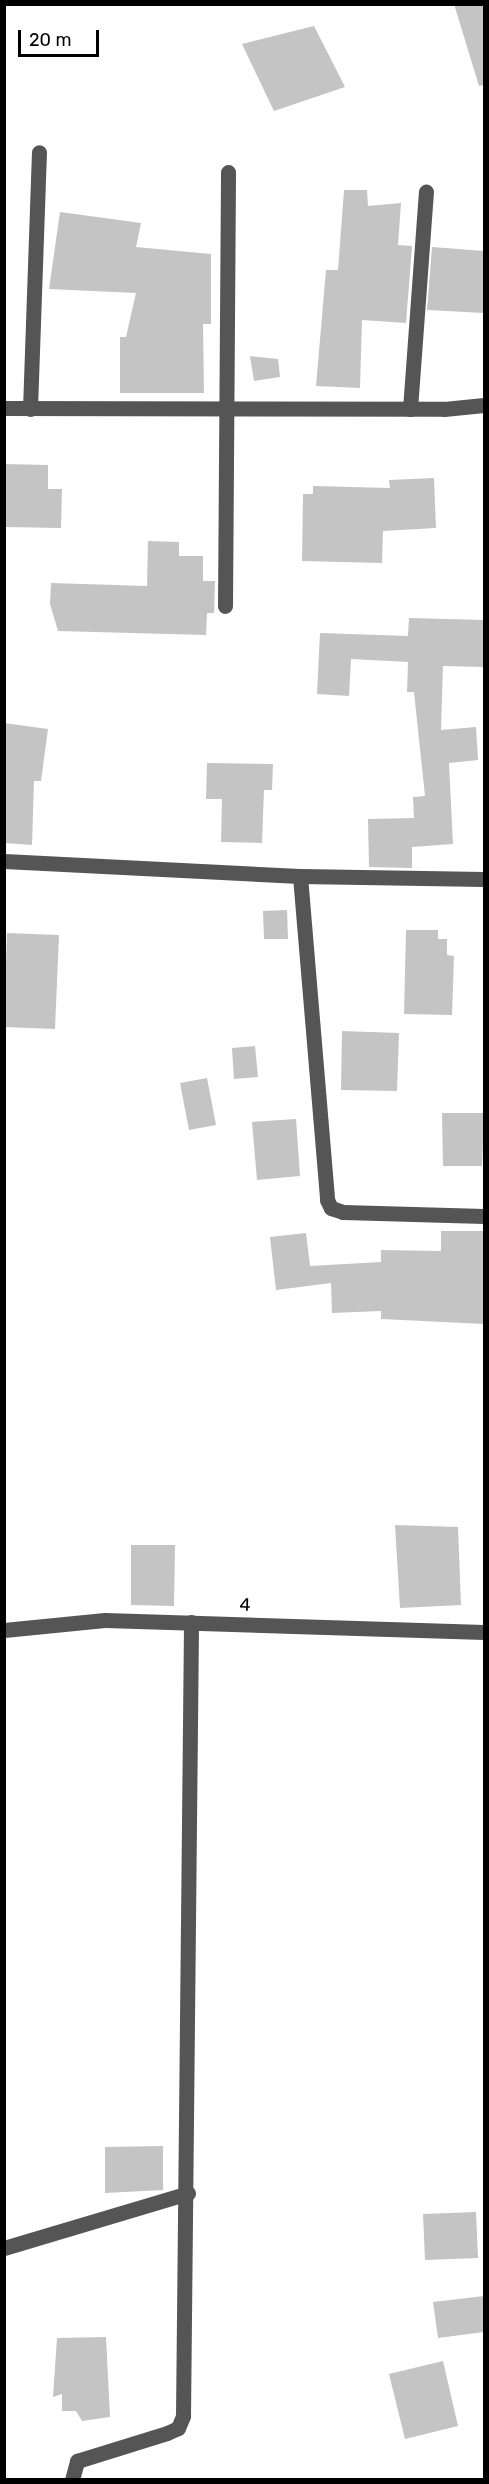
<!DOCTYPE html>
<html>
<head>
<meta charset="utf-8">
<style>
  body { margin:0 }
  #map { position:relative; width:489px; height:2484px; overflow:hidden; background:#fff; font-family:Rubik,sans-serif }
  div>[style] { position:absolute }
  .building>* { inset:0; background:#c4c4c4 }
  .minor>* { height:15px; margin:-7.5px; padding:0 7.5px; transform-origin:7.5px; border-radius:7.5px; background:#555 }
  span { translate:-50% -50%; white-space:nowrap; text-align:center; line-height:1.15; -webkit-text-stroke:4.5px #fff; paint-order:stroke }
  .street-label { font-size:18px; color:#000 }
  .frame { position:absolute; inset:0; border:6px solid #000; pointer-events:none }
  .scale { position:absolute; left:18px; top:30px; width:81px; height:27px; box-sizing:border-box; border:3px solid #000; border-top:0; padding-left:8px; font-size:18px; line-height:21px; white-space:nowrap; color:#000; -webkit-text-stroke:4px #fff; paint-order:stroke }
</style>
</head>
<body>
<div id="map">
  <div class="building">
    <div style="clip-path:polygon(454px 4px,484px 4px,484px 85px,479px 86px)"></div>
    <div style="clip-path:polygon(314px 26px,345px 87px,274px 111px,242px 44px)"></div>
    <div style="clip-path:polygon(344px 190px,367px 190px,368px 206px,401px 203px,398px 245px,412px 246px,406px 323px,362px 320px,360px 388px,316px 386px,326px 270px,338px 270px)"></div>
    <div style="clip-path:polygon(60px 212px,141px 223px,136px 247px,211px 254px,211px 324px,203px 324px,204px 393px,120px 393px,120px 337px,126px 337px,136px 293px,49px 289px)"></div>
    <div style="clip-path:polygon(432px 247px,484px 251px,484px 313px,427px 310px)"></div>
    <div style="clip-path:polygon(250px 356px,278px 359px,280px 377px,254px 381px)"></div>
    <div style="clip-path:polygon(4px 464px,48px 465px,48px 489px,62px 489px,61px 528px,4px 527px)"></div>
    <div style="clip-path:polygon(434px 478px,436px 528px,383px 531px,382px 563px,302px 561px,303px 494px,313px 494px,313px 486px,390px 488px,389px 480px)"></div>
    <div style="clip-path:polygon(148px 541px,179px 542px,179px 556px,203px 556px,203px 581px,215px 581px,214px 613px,207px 613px,206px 635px,58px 631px,50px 604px,51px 583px,147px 586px)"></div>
    <div style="clip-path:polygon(409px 618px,484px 620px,484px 667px,443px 666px,441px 730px,476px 727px,478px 760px,449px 763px,453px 844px,412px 847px,412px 868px,369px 867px,368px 819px,414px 818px,413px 797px,425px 796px,414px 692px,407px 692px,408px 662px,351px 659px,349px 696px,317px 694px,320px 633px,408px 636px)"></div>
    <div style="clip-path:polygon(4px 723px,48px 729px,41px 781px,34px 781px,32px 845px,4px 843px)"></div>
    <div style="clip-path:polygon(207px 763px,273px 764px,272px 790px,264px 790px,262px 843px,221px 842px,222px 799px,206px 799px)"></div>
    <div style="clip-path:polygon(287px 910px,288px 939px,264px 939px,263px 911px)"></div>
    <div style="clip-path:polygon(406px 930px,438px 930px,438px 939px,447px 939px,447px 955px,454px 956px,452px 1015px,404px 1014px)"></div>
    <div style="clip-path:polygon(7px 933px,59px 935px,55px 1029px,4px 1027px)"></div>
    <div style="clip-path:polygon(342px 1031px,399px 1033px,397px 1091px,341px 1090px)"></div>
    <div style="clip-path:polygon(255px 1046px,258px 1077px,234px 1079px,232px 1048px)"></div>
    <div style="clip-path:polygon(207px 1078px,216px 1125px,189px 1130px,180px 1083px)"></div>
    <div style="clip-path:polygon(442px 1113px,484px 1113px,482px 1166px,443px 1166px)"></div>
    <div style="clip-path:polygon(296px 1119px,300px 1176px,257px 1180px,252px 1122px)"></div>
    <div style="clip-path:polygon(441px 1231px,484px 1231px,484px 1324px,381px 1319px,381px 1311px,332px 1313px,331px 1283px,276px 1290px,270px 1237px,306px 1233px,310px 1266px,381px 1262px,381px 1250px,441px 1251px)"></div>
    <div style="clip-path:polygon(395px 1525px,458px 1527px,461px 1605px,400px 1608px)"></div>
    <div style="clip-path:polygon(131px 1545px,175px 1545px,174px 1606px,131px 1605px)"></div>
    <div style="clip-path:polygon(163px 2146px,163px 2190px,105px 2193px,105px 2147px)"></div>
    <div style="clip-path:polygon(476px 2212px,478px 2258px,425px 2260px,423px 2214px)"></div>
    <div style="clip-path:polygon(484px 2296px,484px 2332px,438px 2338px,433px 2302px)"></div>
    <div style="clip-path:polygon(106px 2337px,110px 2417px,82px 2421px,76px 2411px,62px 2411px,62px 2394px,53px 2397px,57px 2338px)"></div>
    <div style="clip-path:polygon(443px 2361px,458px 2426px,405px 2439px,389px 2374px)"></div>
  </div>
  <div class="minor">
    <div style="left:4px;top:408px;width:440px;rotate:0.1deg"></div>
    <div style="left:444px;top:409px;width:40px;rotate:-5.7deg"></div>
    <div style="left:30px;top:409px;width:257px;rotate:-88deg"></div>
    <div style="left:410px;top:409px;width:218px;rotate:-85.8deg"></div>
    <div style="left:225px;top:606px;width:434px;rotate:-89.6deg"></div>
    <div style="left:4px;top:861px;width:296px;rotate:2.9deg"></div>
    <div style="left:300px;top:876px;width:184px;rotate:0.9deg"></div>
    <div style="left:300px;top:876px;width:325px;rotate:85.2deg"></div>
    <div style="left:327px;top:1200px;width:9px;rotate:63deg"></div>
    <div style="left:331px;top:1208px;width:13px;rotate:18deg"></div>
    <div style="left:343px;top:1212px;width:141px;rotate:1.6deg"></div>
    <div style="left:4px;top:1630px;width:101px;rotate:-5.7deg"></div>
    <div style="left:105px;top:1620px;width:379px;rotate:1.8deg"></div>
    <div style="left:4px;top:2248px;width:192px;rotate:-16.6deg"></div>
    <div style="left:72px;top:2480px;width:20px;rotate:-75deg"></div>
    <div style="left:77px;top:2461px;width:94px;rotate:-17.3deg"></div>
    <div style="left:167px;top:2433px;width:12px;rotate:-24deg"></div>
    <div style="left:178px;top:2428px;width:13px;rotate:-67deg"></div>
    <div style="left:183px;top:2416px;width:794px;rotate:-89.42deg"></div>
  </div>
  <div class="street-label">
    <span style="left:245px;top:1605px;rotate:2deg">4</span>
  </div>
  <div class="frame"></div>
  <div class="scale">20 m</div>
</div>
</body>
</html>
